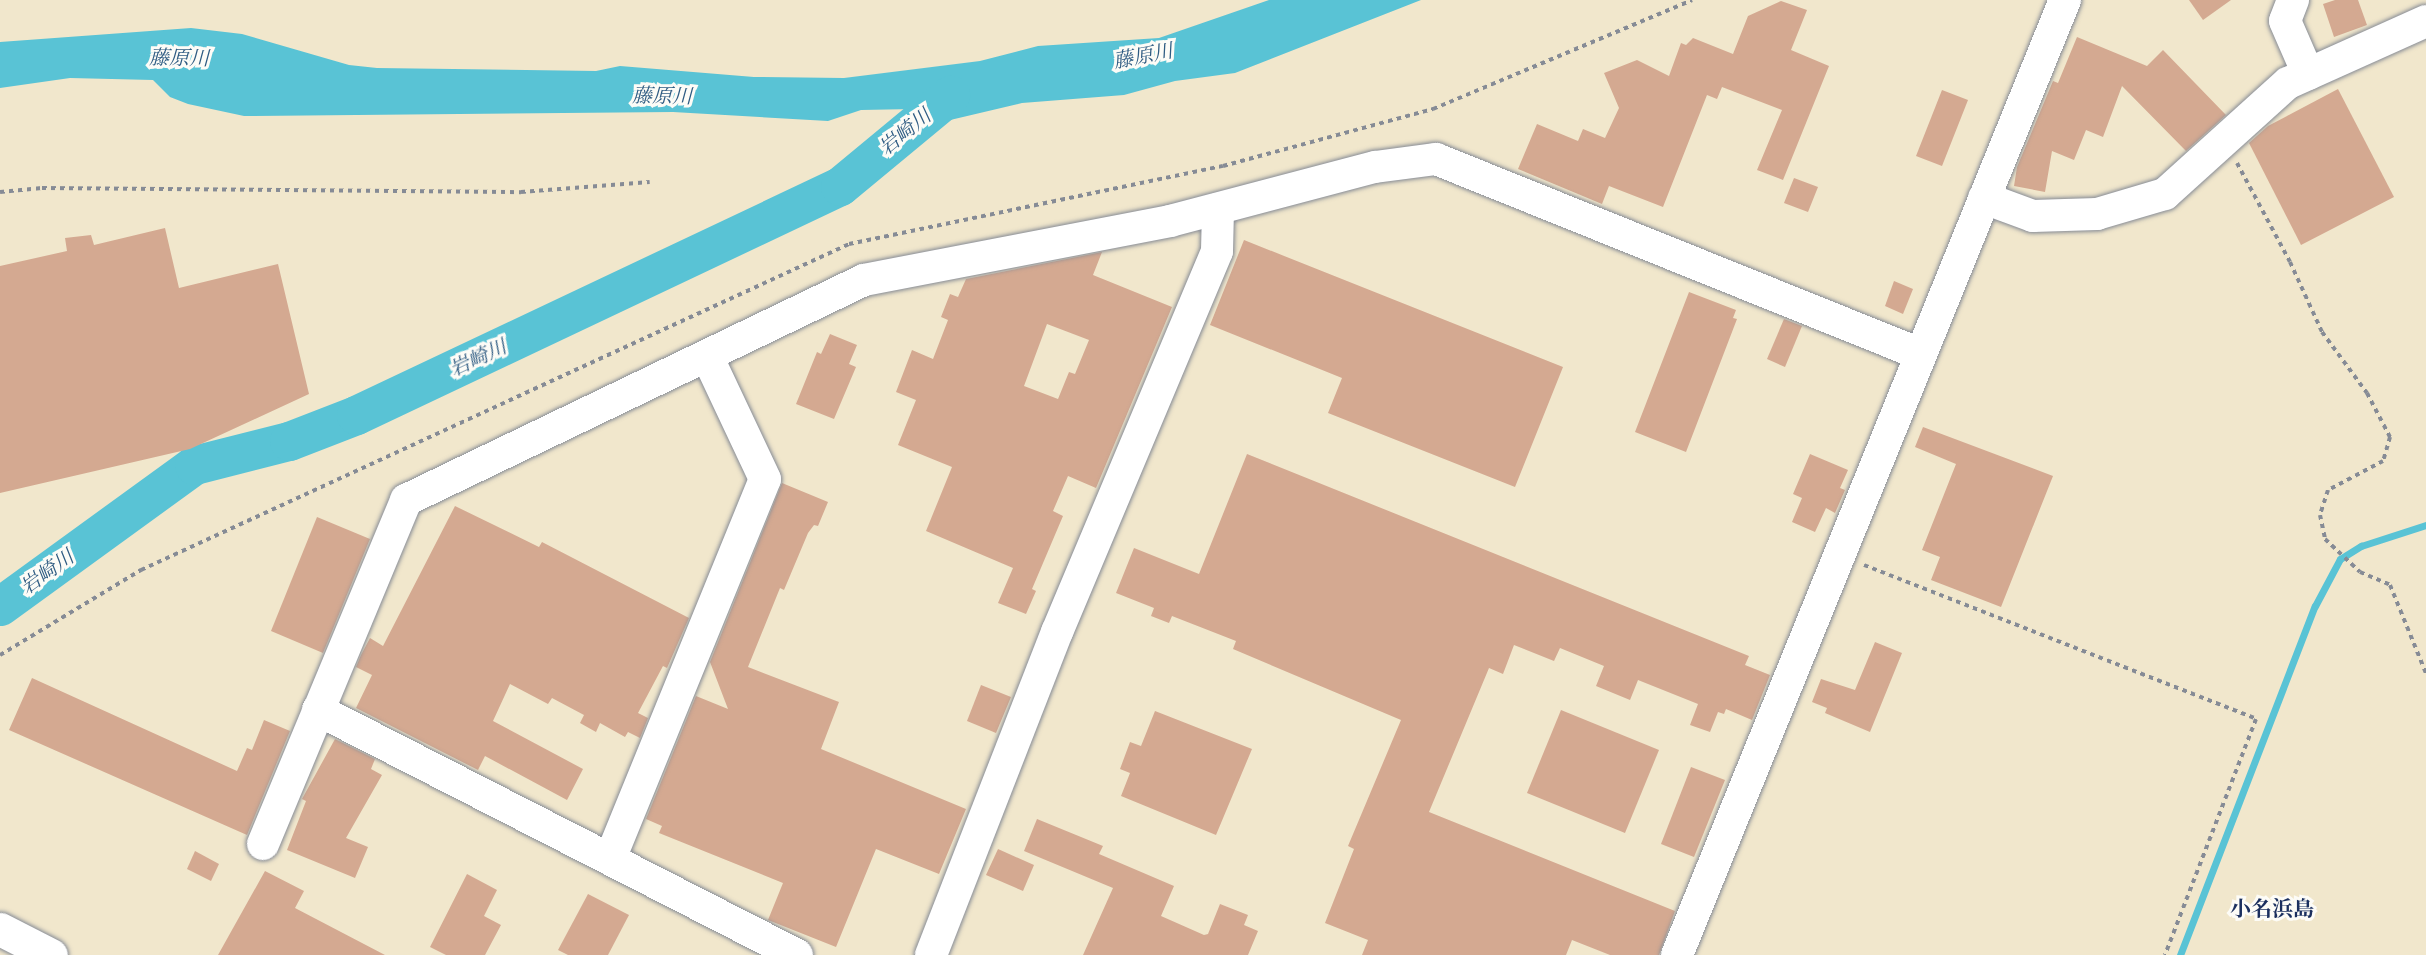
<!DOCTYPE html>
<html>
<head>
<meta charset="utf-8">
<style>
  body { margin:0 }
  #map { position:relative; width:2426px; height:955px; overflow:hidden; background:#f1e7cc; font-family:Cardo,"Noto Serif JP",serif }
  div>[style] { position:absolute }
  .water>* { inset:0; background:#59c3d5 }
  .stream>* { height:7px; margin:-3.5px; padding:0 3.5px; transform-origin:3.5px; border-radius:3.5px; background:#59c3d5 }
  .river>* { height:39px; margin:-19.5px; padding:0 19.5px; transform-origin:19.5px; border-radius:19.5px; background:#59c3d5 }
  .building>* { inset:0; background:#d4a991 }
  .path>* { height:4px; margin-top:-2px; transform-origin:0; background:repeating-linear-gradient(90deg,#868b95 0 4.5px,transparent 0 9px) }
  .roads { filter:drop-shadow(0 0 2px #868b95) drop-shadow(0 0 2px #868b95) }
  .minor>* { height:32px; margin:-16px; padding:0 16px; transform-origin:16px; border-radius:16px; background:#fff }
  .major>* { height:33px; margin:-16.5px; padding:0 16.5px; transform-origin:16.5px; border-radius:16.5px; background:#fff }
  span { translate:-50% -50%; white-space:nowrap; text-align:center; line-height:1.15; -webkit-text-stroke:6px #fdfcf7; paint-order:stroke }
  .water-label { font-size:20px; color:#2e5b82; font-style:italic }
  .quarter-label { font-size:21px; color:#1b2f5e; font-weight:700 }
</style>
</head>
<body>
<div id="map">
  <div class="water">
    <div style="clip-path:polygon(1269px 0,1421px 0,1235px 73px,1175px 81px,1124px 95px,1022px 103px,946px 121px,914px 109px,861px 110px,828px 121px,673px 112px,244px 116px,188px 104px,170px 97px,153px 80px,70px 78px,0 88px,0 42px,191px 28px,242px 34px,349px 65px,377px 68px,596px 71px,620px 66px,754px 77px,844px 78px,980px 61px,1038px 46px,1159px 38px)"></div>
  </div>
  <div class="stream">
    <div style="left:2180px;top:955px;width:374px;rotate:-68.9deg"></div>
    <div style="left:2315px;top:606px;width:53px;rotate:-62deg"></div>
    <div style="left:2340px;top:559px;width:25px;rotate:-32deg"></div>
    <div style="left:2361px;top:546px;width:68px;rotate:-17.9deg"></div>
  </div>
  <div class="river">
    <div style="left:0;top:606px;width:240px;rotate:-36deg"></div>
    <div style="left:194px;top:465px;width:98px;rotate:-14.2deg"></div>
    <div style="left:289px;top:441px;width:72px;rotate:-21.2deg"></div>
    <div style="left:356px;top:415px;width:535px;rotate:-25.32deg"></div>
    <div style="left:840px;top:186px;width:143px;rotate:-39.6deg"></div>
  </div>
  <div class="building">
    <div style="clip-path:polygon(2189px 0,2231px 0,2203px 20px)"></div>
    <div style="clip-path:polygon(2335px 0,2358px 0,2367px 25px,2334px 37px,2323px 4px)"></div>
    <div style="clip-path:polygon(1781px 1px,1807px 10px,1791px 50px,1829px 66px,1783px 180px,1757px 170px,1782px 110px,1722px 87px,1717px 99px,1707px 95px,1663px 207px,1609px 186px,1602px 204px,1518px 169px,1537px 124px,1578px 141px,1583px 129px,1605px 138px,1619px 108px,1604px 73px,1637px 60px,1669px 76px,1681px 43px,1686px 45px,1693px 38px,1733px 54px,1748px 16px)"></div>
    <div style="clip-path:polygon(2077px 37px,2147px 66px,2163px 50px,2226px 115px,2186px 151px,2122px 86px,2103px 137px,2086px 130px,2074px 160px,2052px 151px,2045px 192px,2014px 186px,2017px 167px,2053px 81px,2058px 83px)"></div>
    <div style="clip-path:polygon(2338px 89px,2394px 197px,2301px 245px,2249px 143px,2268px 126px)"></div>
    <div style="clip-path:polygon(1942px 90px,1968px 100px,1942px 166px,1916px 156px)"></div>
    <div style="clip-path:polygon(1794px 178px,1818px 187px,1808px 212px,1784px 203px)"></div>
    <div style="clip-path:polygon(165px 228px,179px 288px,278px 264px,309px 394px,190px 449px,0 493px,0 266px,67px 251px,65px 238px,91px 235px,94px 245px)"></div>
    <div style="clip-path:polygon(1244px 240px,1563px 367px,1515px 487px,1328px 413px,1342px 378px,1210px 325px)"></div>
    <div style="clip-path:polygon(evenodd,1102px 252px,1093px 275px,1172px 307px,1096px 488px,1068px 476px,1053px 511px,1063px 516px,1032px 589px,1036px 591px,1026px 614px,998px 603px,1013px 568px,926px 531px,952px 467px,898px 445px,916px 400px,896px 392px,912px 350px,933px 359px,948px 320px,941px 317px,950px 294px,958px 297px,966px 279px,1102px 252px,1047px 324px,1089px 340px,1075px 374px,1069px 372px,1058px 399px,1024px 386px,1047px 324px)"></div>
    <div style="clip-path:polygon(1894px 281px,1913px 289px,1903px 314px,1885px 306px)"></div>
    <div style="clip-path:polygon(1689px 292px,1736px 310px,1733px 318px,1737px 319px,1686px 452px,1635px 432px)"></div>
    <div style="clip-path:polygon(1784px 319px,1802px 326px,1785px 367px,1767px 359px)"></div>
    <div style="clip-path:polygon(830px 334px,857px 345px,849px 364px,856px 367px,834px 419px,796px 404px,817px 352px,821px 354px)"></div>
    <div style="clip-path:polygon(1923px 427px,2053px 476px,2001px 607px,1931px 580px,1940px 557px,1922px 550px,1956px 464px,1915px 447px)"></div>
    <div style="clip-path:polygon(1247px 454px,1749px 656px,1745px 665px,1770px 675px,1752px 720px,1726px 709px,1724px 714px,1718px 712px,1710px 732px,1690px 725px,1698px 704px,1638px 680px,1630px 700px,1596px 686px,1604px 666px,1560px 648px,1554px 661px,1514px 645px,1503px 674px,1489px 668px,1429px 812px,1675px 911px,1659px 955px,1610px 955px,1572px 940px,1566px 955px,1362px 955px,1368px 940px,1325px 923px,1354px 849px,1348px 846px,1401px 720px,1233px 649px,1236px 641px,1172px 616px,1169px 623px,1151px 616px,1154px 608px,1116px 593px,1134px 548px,1199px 574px)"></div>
    <div style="clip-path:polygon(1810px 454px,1848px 470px,1840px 488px,1845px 490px,1835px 513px,1826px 508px,1815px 532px,1792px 522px,1802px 498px,1793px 494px)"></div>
    <div style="clip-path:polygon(782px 483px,828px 502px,818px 526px,814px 525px,808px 533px,784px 590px,780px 588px,748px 667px,839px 702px,821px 749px,966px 809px,939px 874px,876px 849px,836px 947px,768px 920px,783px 883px,659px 833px,662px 826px,646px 819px,696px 696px,728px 709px,710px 662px)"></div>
    <div style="clip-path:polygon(455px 506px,539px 547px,542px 542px,689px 618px,667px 668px,663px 666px,638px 713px,648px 718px,640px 738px,628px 732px,625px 737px,600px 723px,596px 732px,580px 723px,584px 715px,552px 698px,548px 704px,510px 684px,493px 721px,583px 769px,567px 800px,485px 756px,478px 770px,356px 708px,372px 675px,356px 667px,361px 655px,370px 638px,383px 646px)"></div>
    <div style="clip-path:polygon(317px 517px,370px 539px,323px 653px,271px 631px)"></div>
    <div style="clip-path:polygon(1875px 642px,1902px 653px,1870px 732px,1825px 713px,1827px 708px,1812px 702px,1821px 679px,1855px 690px)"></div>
    <div style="clip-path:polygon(32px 678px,237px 771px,247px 748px,252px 750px,264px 720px,290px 731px,247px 835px,9px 730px)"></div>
    <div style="clip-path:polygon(981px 685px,1011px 697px,996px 733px,967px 721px)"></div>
    <div style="clip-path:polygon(1561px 710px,1659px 750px,1625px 833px,1527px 793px)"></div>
    <div style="clip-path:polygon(1155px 711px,1252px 749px,1216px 835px,1121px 796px,1130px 773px,1120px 769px,1130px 742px,1141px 746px)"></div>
    <div style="clip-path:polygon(335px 739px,375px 759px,371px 769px,382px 775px,346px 838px,368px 847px,355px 878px,287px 850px,306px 801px,302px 799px)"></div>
    <div style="clip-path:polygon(1691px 767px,1725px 780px,1694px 857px,1661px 844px)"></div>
    <div style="clip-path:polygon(1037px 819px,1103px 846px,1099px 854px,1174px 886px,1161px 916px,1204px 935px,1208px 934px,1220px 904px,1248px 915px,1244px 925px,1258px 931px,1248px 955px,1083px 955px,1113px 888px,1024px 851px)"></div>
    <div style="clip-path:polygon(998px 849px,1034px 865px,1023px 891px,986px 875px)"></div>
    <div style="clip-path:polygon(195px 851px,219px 864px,211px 881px,187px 869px)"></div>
    <div style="clip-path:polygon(265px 871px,304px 891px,295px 908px,385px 955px,218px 955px)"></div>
    <div style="clip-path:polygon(467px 874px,497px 890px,484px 916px,501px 925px,485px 955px,446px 955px,430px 947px)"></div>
    <div style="clip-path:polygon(588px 894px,629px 915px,608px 955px,568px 955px,558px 950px)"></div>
  </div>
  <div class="path">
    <div style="left:2237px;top:163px;width:112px;rotate:61.8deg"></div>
    <div style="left:2290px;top:262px;width:77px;rotate:65.4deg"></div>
    <div style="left:2322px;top:332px;width:76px;rotate:53.6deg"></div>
    <div style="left:2367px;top:393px;width:50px;rotate:62.4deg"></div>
    <div style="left:2390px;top:437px;width:25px;rotate:106deg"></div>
    <div style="left:2383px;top:461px;width:62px;rotate:152.2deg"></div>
    <div style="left:2328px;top:490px;width:26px;rotate:108deg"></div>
    <div style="left:2320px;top:515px;width:25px;rotate:78deg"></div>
    <div style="left:2325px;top:539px;width:48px;rotate:43.3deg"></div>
    <div style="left:2360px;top:572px;width:33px;rotate:23deg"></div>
    <div style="left:2390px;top:585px;width:95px;rotate:67.8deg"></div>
    <div style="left:0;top:192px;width:42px;rotate:-5.4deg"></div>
    <div style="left:42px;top:188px;width:479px;rotate:0.5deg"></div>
    <div style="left:521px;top:192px;width:129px;rotate:-4.4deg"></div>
    <div style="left:1864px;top:565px;width:421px;rotate:21.4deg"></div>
    <div style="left:2256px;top:719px;width:253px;rotate:111.1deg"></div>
    <div style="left:0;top:655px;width:165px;rotate:-31.1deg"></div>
    <div style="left:141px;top:570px;width:779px;rotate:-24.72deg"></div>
    <div style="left:849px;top:244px;width:382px;rotate:-11.8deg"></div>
    <div style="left:1223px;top:166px;width:218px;rotate:-15.2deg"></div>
    <div style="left:1433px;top:109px;width:281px;rotate:-22.8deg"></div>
  </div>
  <div class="roads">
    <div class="minor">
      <div style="left:2293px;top:0;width:22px;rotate:111deg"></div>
      <div style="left:2285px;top:21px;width:58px;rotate:66.5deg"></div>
      <div style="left:1984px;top:198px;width:52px;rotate:20.2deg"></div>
      <div style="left:2033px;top:216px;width:64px;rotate:-1.8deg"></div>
      <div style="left:2097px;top:214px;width:71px;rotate:-16.4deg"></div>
      <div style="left:2165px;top:194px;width:166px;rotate:-42.1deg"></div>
      <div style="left:2288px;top:83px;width:151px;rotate:-24.2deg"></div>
      <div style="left:318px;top:710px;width:538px;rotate:27.09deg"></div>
      <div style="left:263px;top:844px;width:373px;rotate:-67.4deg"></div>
      <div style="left:406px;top:500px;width:508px;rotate:-25.66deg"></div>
      <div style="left:864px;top:280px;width:312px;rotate:-10.9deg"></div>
      <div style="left:1170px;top:221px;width:212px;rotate:-14.8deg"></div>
      <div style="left:1375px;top:167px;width:62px;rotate:-7.5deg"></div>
      <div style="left:1436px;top:159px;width:522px;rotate:21.94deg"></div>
      <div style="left:610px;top:859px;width:410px;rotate:-67.8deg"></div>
      <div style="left:765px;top:479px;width:136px;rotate:-115.2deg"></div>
      <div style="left:931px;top:955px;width:347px;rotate:-68.7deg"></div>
      <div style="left:1057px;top:632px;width:413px;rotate:-67.2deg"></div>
      <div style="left:1217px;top:251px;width:42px;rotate:-88.6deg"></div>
      <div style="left:1677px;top:955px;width:1031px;rotate:-67.89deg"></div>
    </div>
    <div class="major">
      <div style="left:0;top:929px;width:57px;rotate:27deg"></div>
    </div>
  </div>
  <div class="water-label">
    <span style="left:1143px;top:56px;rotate:-11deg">藤原川</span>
    <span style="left:179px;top:58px;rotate:1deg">藤原川</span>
    <span style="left:662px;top:96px;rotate:1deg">藤原川</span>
    <span style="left:905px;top:132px;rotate:-39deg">岩崎川</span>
    <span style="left:478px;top:358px;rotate:-25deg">岩崎川</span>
    <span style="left:47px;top:572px;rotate:-36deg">岩崎川</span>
  </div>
  <div class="quarter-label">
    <span style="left:2272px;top:910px">小名浜島</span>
  </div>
</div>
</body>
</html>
